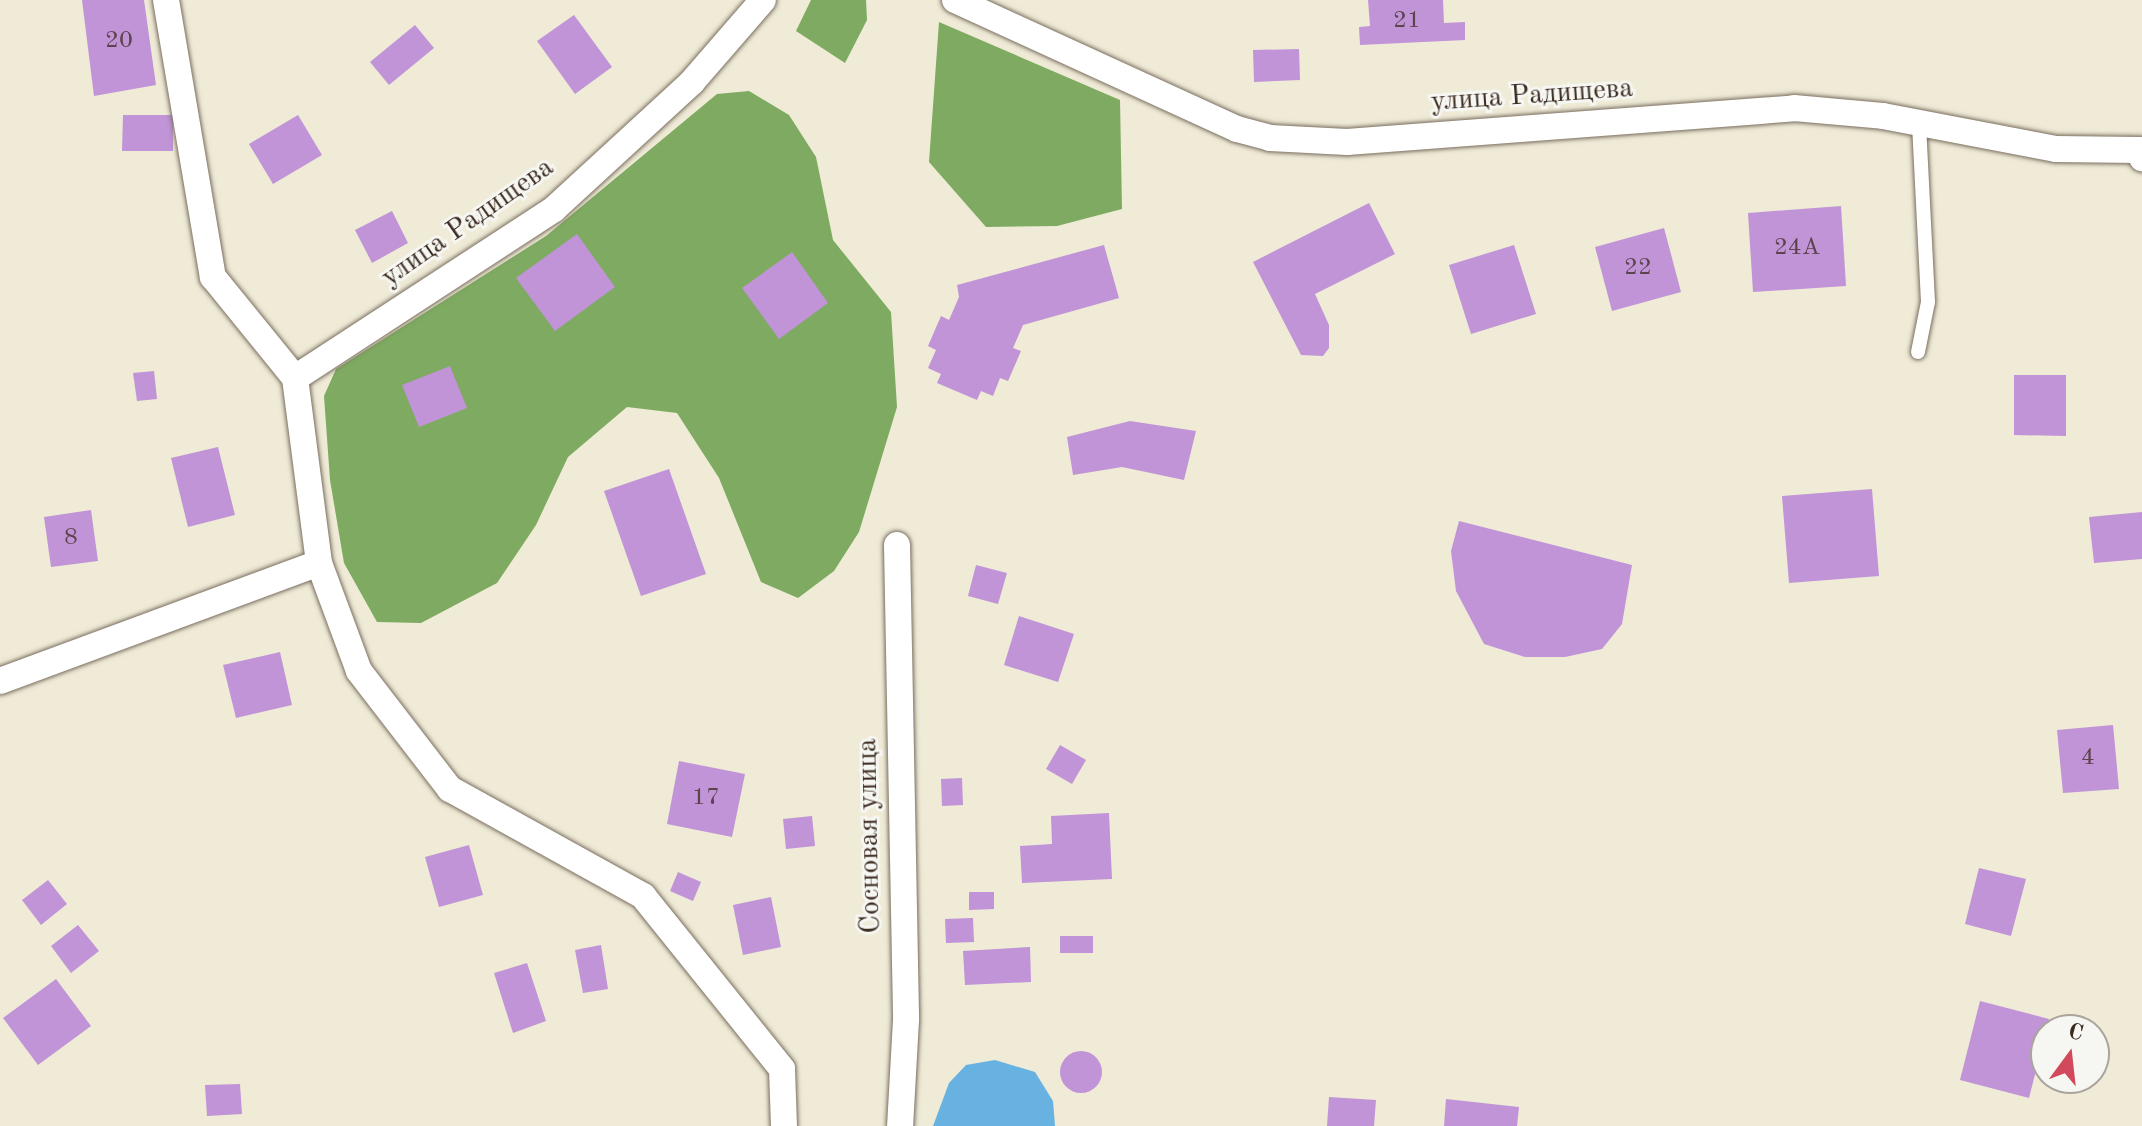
<!DOCTYPE html>
<html>
<head>
<meta charset="utf-8">
<style>
  body { margin:0 }
  #map { position:relative; width:2142px; height:1126px; overflow:hidden; background:#efebd7; font-family:"Old Standard TT",serif }
  div>[style] { position:absolute }
  .forest>* { inset:0; background:#7eaa61 }
  .water>* { inset:0; background:#67b2e0 }
  .building>* { inset:0; background:#c094d7 }
  .round { border-radius:50% }
  .roads { filter:drop-shadow(0 0 2px #7a6e5f) drop-shadow(0 0 2px #7a6e5f) }
  .lane>* { height:14px; margin:-7px; padding:0 7px; transform-origin:7px; border-radius:7px; background:#fff }
  .street>* { height:26px; margin:-13px; padding:0 13px; transform-origin:13px; border-radius:13px; background:#fff }
  span { translate:-50% -50%; white-space:nowrap; text-align:center; line-height:1.15; -webkit-text-stroke:6px #f6f6f2; paint-order:stroke }
  .number-label { font-size:24px; color:#5c444c }
  .number-label span { -webkit-text-stroke-width:0 }
  .street-label { font-size:28px; color:#3b2a1e }
  .north { position:absolute; left:2030px; top:1014px; width:80px; height:80px; box-sizing:border-box; background:#f6f6f2; border:2px solid #aba49d; border-radius:50%; rotate:15deg; font-size:22px; font-weight:700; line-height:32px; text-align:center; color:#3b2a1e }
  .north::after { content:''; display:block; margin:auto; width:28px; height:36px; background:#d1495b; clip-path:polygon(50% 0,100% 100%,50% 72%,0 100%) }
</style>
</head>
<body>
<div id="map">
  <div class="forest">
    <div style="clip-path:polygon(811px 0,866px 0,867px 20px,845px 63px,796px 31px)"></div>
    <div style="clip-path:polygon(939px 22px,1120px 100px,1122px 209px,1057px 226px,986px 227px,929px 162px)"></div>
    <div style="clip-path:polygon(749px 91px,789px 115px,816px 157px,833px 240px,891px 312px,897px 407px,859px 532px,834px 571px,798px 598px,761px 582px,719px 478px,677px 413px,627px 407px,568px 457px,536px 525px,497px 583px,421px 623px,377px 622px,344px 563px,330px 480px,324px 396px,336px 369px,546px 236px,717px 94px)"></div>
  </div>
  <div class="water">
    <div style="clip-path:polygon(995px 1060px,1035px 1072px,1053px 1101px,1055px 1126px,933px 1126px,949px 1083px,966px 1065px)"></div>
  </div>
  <div class="building">
    <div style="clip-path:polygon(82px 0,144px 0,156px 85px,94px 96px)"></div>
    <div style="clip-path:polygon(1368px 0,1443px 0,1444px 23px,1465px 22px,1465px 40px,1360px 45px,1359px 27px,1370px 26px)"></div>
    <div style="clip-path:polygon(574px 15px,612px 67px,575px 94px,537px 41px)"></div>
    <div style="clip-path:polygon(415px 25px,434px 48px,389px 85px,370px 62px)"></div>
    <div style="clip-path:polygon(1299px 49px,1300px 80px,1254px 82px,1253px 50px)"></div>
    <div style="clip-path:polygon(123px 115px,173px 115px,173px 151px,122px 151px)"></div>
    <div style="clip-path:polygon(298px 115px,322px 155px,273px 184px,249px 144px)"></div>
    <div style="clip-path:polygon(1369px 203px,1395px 254px,1315px 294px,1329px 325px,1329px 348px,1323px 356px,1301px 355px,1253px 262px)"></div>
    <div style="clip-path:polygon(1841px 206px,1846px 286px,1753px 292px,1748px 213px)"></div>
    <div style="clip-path:polygon(392px 211px,408px 243px,372px 263px,355px 230px)"></div>
    <div style="clip-path:polygon(1664px 228px,1681px 292px,1612px 311px,1595px 247px)"></div>
    <div style="clip-path:polygon(577px 234px,615px 287px,555px 331px,516px 278px)"></div>
    <div style="clip-path:polygon(1104px 245px,1119px 298px,1023px 325px,1013px 348px,1021px 351px,1008px 381px,1000px 378px,993px 396px,981px 391px,977px 400px,937px 383px,941px 374px,928px 368px,936px 350px,928px 346px,941px 316px,949px 320px,959px 297px,957px 285px)"></div>
    <div style="clip-path:polygon(1514px 245px,1536px 314px,1471px 334px,1449px 265px)"></div>
    <div style="clip-path:polygon(792px 252px,828px 303px,779px 339px,742px 288px)"></div>
    <div style="clip-path:polygon(450px 366px,467px 408px,419px 427px,402px 385px)"></div>
    <div style="clip-path:polygon(154px 371px,157px 399px,137px 401px,133px 373px)"></div>
    <div style="clip-path:polygon(2014px 375px,2066px 375px,2066px 436px,2014px 435px)"></div>
    <div style="clip-path:polygon(1130px 421px,1196px 431px,1184px 480px,1122px 467px,1073px 475px,1067px 437px)"></div>
    <div style="clip-path:polygon(218px 447px,235px 515px,188px 527px,171px 458px)"></div>
    <div style="clip-path:polygon(669px 469px,706px 574px,641px 596px,604px 491px)"></div>
    <div style="clip-path:polygon(1872px 489px,1879px 576px,1789px 583px,1782px 496px)"></div>
    <div style="clip-path:polygon(91px 510px,98px 561px,51px 567px,44px 517px)"></div>
    <div style="clip-path:polygon(2142px 512px,2142px 559px,2094px 563px,2089px 517px)"></div>
    <div style="clip-path:polygon(1459px 521px,1632px 565px,1622px 624px,1602px 649px,1565px 657px,1525px 657px,1484px 644px,1456px 591px,1451px 551px)"></div>
    <div style="clip-path:polygon(976px 565px,1007px 573px,998px 604px,968px 596px)"></div>
    <div style="clip-path:polygon(1019px 616px,1074px 634px,1058px 682px,1004px 665px)"></div>
    <div style="clip-path:polygon(280px 652px,292px 705px,236px 718px,223px 665px)"></div>
    <div style="clip-path:polygon(2113px 725px,2119px 789px,2063px 793px,2057px 730px)"></div>
    <div style="clip-path:polygon(1060px 745px,1086px 760px,1072px 784px,1046px 769px)"></div>
    <div style="clip-path:polygon(679px 761px,745px 774px,732px 837px,667px 824px)"></div>
    <div style="clip-path:polygon(962px 778px,963px 805px,942px 806px,941px 779px)"></div>
    <div style="clip-path:polygon(1109px 813px,1112px 879px,1022px 883px,1020px 846px,1052px 844px,1051px 816px)"></div>
    <div style="clip-path:polygon(812px 816px,815px 846px,786px 849px,783px 819px)"></div>
    <div style="clip-path:polygon(469px 845px,483px 895px,439px 907px,425px 857px)"></div>
    <div style="clip-path:polygon(1979px 868px,2026px 879px,2011px 936px,1965px 924px)"></div>
    <div style="clip-path:polygon(678px 872px,701px 882px,693px 901px,670px 891px)"></div>
    <div style="clip-path:polygon(48px 880px,67px 904px,41px 925px,22px 900px)"></div>
    <div style="clip-path:polygon(969px 892px,994px 892px,994px 909px,969px 910px)"></div>
    <div style="clip-path:polygon(771px 897px,781px 947px,743px 955px,733px 905px)"></div>
    <div style="clip-path:polygon(973px 918px,974px 942px,946px 943px,945px 919px)"></div>
    <div style="clip-path:polygon(78px 925px,99px 951px,71px 973px,51px 946px)"></div>
    <div style="clip-path:polygon(1060px 936px,1093px 936px,1093px 953px,1060px 953px)"></div>
    <div style="clip-path:polygon(601px 945px,608px 989px,583px 993px,575px 950px)"></div>
    <div style="clip-path:polygon(1030px 947px,1031px 982px,965px 985px,963px 951px)"></div>
    <div style="clip-path:polygon(527px 963px,546px 1021px,513px 1033px,494px 973px)"></div>
    <div style="clip-path:polygon(56px 979px,91px 1026px,38px 1065px,3px 1018px)"></div>
    <div style="clip-path:polygon(1980px 1001px,2049px 1019px,2029px 1098px,1960px 1080px)"></div>
    <div class="round" style="left:1060px;top:1051px;width:42px;height:42px"></div>
    <div style="clip-path:polygon(240px 1084px,242px 1114px,207px 1116px,205px 1085px)"></div>
    <div style="clip-path:polygon(1329px 1097px,1376px 1100px,1374px 1126px,1327px 1126px)"></div>
    <div style="clip-path:polygon(1446px 1099px,1519px 1107px,1517px 1126px,1444px 1126px)"></div>
  </div>
  <div class="roads">
    <div class="lane">
      <div style="left:1918px;top:352px;width:51px;rotate:-78.7deg"></div>
      <div style="left:1928px;top:302px;width:178px;rotate:-92.9deg"></div>
    </div>
    <div class="street">
      <div style="left:166px;top:0;width:281px;rotate:80.4deg"></div>
      <div style="left:213px;top:277px;width:130px;rotate:50.9deg"></div>
      <div style="left:295px;top:378px;width:187px;rotate:82.6deg"></div>
      <div style="left:319px;top:563px;width:115px;rotate:69.7deg"></div>
      <div style="left:359px;top:671px;width:149px;rotate:52.4deg"></div>
      <div style="left:450px;top:789px;width:221px;rotate:29deg"></div>
      <div style="left:643px;top:896px;width:222px;rotate:51.2deg"></div>
      <div style="left:782px;top:1069px;width:57px;rotate:88deg"></div>
      <div style="left:955px;top:0;width:310px;rotate:24.6deg"></div>
      <div style="left:1237px;top:129px;width:34px;rotate:15deg"></div>
      <div style="left:1270px;top:138px;width:77px;rotate:3deg"></div>
      <div style="left:1347px;top:142px;width:448px;rotate:-4.3deg"></div>
      <div style="left:1794px;top:108px;width:89px;rotate:5.1deg"></div>
      <div style="left:1883px;top:116px;width:176px;rotate:10.8deg"></div>
      <div style="left:2056px;top:149px;width:83px;rotate:0.7deg"></div>
      <div style="left:2139px;top:150px;width:9px;rotate:69deg"></div>
      <div style="left:295px;top:378px;width:309px;rotate:-33.1deg"></div>
      <div style="left:554px;top:209px;width:188px;rotate:-42.6deg"></div>
      <div style="left:692px;top:82px;width:108px;rotate:-49.1deg"></div>
      <div style="left:897px;top:545px;width:475px;rotate:88.9deg"></div>
      <div style="left:906px;top:1020px;width:106px;rotate:93.2deg"></div>
      <div style="left:0;top:681px;width:340px;rotate:-20.3deg"></div>
    </div>
  </div>
  <div class="number-label">
    <span style="left:1407px;top:22px">21</span>
    <span style="left:119px;top:42px">20</span>
    <span style="left:1797px;top:249px">24А</span>
    <span style="left:1638px;top:269px">22</span>
    <span style="left:71px;top:539px">8</span>
    <span style="left:2088px;top:759px">4</span>
    <span style="left:706px;top:799px">17</span>
  </div>
  <div class="street-label">
    <span style="left:1532px;top:96px;rotate:-4deg">улица Радищева</span>
    <span style="left:468px;top:223px;rotate:-35deg">улица Радищева</span>
    <span style="left:870px;top:836px;rotate:-91deg">Сосновая улица</span>
  </div>
  <div class="north">С</div>
</div>
</body>
</html>
